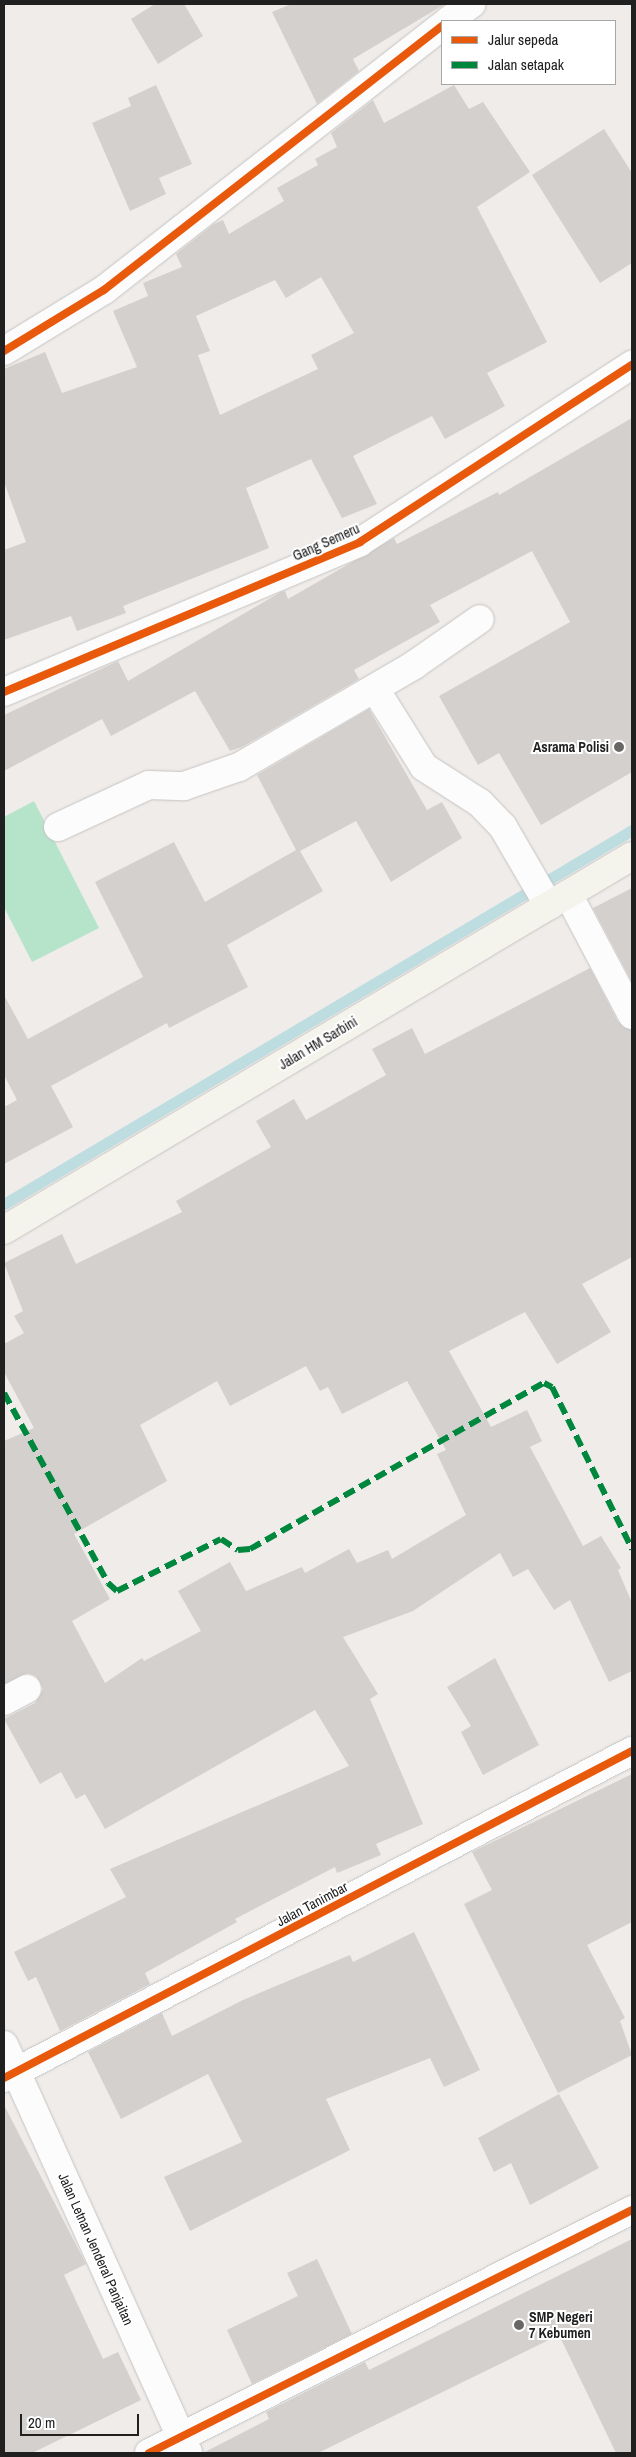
<!DOCTYPE html>
<html>
<head>
<meta charset="utf-8">
<style>
  body { margin:0 }
  #map { position:relative; width:636px; height:2457px; overflow:hidden; background:#efece9; font-family:"Archivo Narrow",sans-serif }
  div>[style] { position:absolute }
  .pitch>* { inset:0; background:#b6e4cb }
  .stream>* { height:11px; margin:-5.5px; padding:0 5.5px; transform-origin:5.5px; border-radius:5.5px; background:#bddde1 }
  .building>* { inset:0; background:#d3d0ce }
  .roads { filter:drop-shadow(0 0 1px #c6c4c3) drop-shadow(0 0 1px #c6c4c3) }
  .minor>* { height:28px; margin:-14px; padding:0 14px; transform-origin:14px; border-radius:14px; background:#fdfcfc }
  .secondary>* { height:28px; margin:-14px; padding:0 14px; transform-origin:14px; border-radius:14px; background:#f4f3ec }
  .quiet>* { height:6px; margin-top:-3px; transform-origin:0; background:repeating-linear-gradient(90deg,#00873e 0 12px,transparent 0 18px) }
  .cycleway>* { height:8px; margin:-4px; padding:0 4px; transform-origin:4px; border-radius:4px; background:#e8590c }
  .dots>* { width:14px; height:14px; translate:-50% -50%; box-sizing:border-box; border:2px solid #fff; border-radius:50% }
  span { translate:-50% -50%; white-space:nowrap; text-align:center; line-height:1.15; -webkit-text-stroke:4px #fff; paint-order:stroke }
  .street-label { font-size:14px; color:#202020 }
  .poi-label { font-size:14px; color:#202020; font-weight:700 }
  .right { translate:-100% -50%; text-align:right }
  .left { translate:0 -50%; text-align:left }
  .frame { position:absolute; inset:0; border:5px solid #202020; pointer-events:none }
  .legend { position:absolute; left:441px; top:20px; width:175px; height:65px; box-sizing:border-box; background:#fff; border:1px solid #a6a6a6; margin:0; padding:6px 9px; list-style:none; font-size:15px; color:#202020 }
  .legend li { display:flex; align-items:center; gap:10px; height:25px }
  .legend b { width:25px; border:1px solid #a6a6a6 }
  .scale { position:absolute; left:20px; top:2414px; width:119px; height:22px; box-sizing:border-box; border:2px solid #202020; border-top:0; padding-left:6px; font-size:15px; line-height:18px; white-space:nowrap; color:#202020; -webkit-text-stroke:4px #fff; paint-order:stroke }
</style>
</head>
<body>
<div id="map">
  <div class="pitch">
    <div style="clip-path:polygon(34px 801px,99px 928px,32px 962px,4px 907px,4px 817px)"></div>
  </div>
  <div class="stream">
    <div style="left:4px;top:1204px;width:731px;rotate:-30.78deg"></div>
  </div>
  <div class="building">
    <div style="clip-path:polygon(155px 4px,184px 4px,203px 36px,158px 64px,131px 19px)"></div>
    <div style="clip-path:polygon(291px 4px,445px 4px,353px 59px,359px 71px,317px 104px,272px 12px)"></div>
    <div style="clip-path:polygon(156px 85px,192px 164px,159px 178px,166px 194px,130px 211px,92px 123px,131px 106px,128px 98px)"></div>
    <div style="clip-path:polygon(evenodd,454px 85px,469px 109px,483px 102px,530px 172px,477px 207px,547px 342px,487px 373px,505px 406px,445px 439px,432px 416px,353px 456px,377px 504px,342px 518px,311px 459px,246px 488px,269px 548px,123px 606px,126px 613px,77px 631px,71px 616px,4px 640px,4px 550px,26px 542px,4px 482px,4px 369px,45px 352px,62px 393px,137px 367px,113px 311px,148px 296px,143px 283px,182px 267px,176px 254px,214px 224px,223px 220px,229px 234px,284px 201px,277px 188px,318px 165px,315px 159px,337px 147px,331px 133px,373px 100px,384px 123px,454px 85px,321px 277px,354px 333px,311px 355px,318px 369px,220px 415px,198px 355px,210px 351px,196px 316px,275px 280px,286px 298px,321px 277px)"></div>
    <div style="clip-path:polygon(604px 129px,632px 173px,632px 263px,600px 283px,532px 175px)"></div>
    <div style="clip-path:polygon(632px 418px,632px 772px,541px 825px,499px 753px,478px 765px,439px 696px,570px 622px,532px 551px,430px 605px,440px 622px,354px 670px,359px 679px,242px 747px,230px 751px,195px 691px,111px 736px,102px 719px,4px 771px,4px 715px,118px 661px,128px 681px,281px 592px,285px 591px,288px 599px,394px 538px,397px 544px,498px 492px,499px 495px)"></div>
    <div style="clip-path:polygon(369px 709px,427px 810px,442px 802px,462px 838px,391px 882px,356px 821px,300px 851px,323px 891px,227px 945px,248px 987px,169px 1028px,167px 1023px,51px 1086px,73px 1127px,4px 1164px,4px 1107px,17px 1100px,4px 1075px,4px 995px,28px 1039px,143px 977px,95px 882px,174px 842px,205px 902px,296px 850px,257px 775px)"></div>
    <div style="clip-path:polygon(632px 888px,632px 982px,593px 908px)"></div>
    <div style="clip-path:polygon(evenodd,590px 968px,618px 1022px,632px 1030px,632px 1257px,582px 1284px,611px 1332px,557px 1364px,525px 1312px,449px 1351px,491px 1427px,527px 1410px,542px 1441px,530px 1447px,583px 1546px,601px 1536px,621px 1568px,618px 1570px,632px 1603px,632px 1671px,609px 1682px,570px 1600px,554px 1610px,528px 1569px,513px 1577px,500px 1553px,413px 1611px,343px 1637px,378px 1694px,370px 1699px,423px 1824px,376px 1844px,381px 1855px,337px 1873px,335px 1867px,235px 1919px,237px 1922px,145px 1973px,150px 1984px,60px 2031px,36px 1977px,28px 1981px,14px 1952px,126px 1897px,110px 1869px,349px 1766px,315px 1710px,105px 1829px,85px 1794px,76px 1799px,61px 1772px,40px 1784px,4px 1719px,35px 1703px,43px 1689px,36px 1676px,28px 1673px,4px 1684px,4px 1441px,34px 1428px,4px 1372px,4px 1344px,24px 1333px,14px 1316px,23px 1311px,4px 1263px,62px 1234px,76px 1264px,182px 1212px,176px 1201px,271px 1147px,256px 1121px,294px 1099px,306px 1120px,386px 1075px,372px 1049px,412px 1028px,425px 1054px,590px 968px,306px 1366px,320px 1391px,328px 1387px,342px 1414px,407px 1381px,446px 1450px,437px 1454px,466px 1515px,392px 1559px,388px 1550px,357px 1563px,349px 1549px,305px 1573px,302px 1567px,246px 1591px,230px 1562px,178px 1591px,201px 1631px,144px 1661px,142px 1658px,105px 1683px,72px 1621px,110px 1599px,74px 1534px,167px 1481px,140px 1425px,217px 1381px,230px 1406px,306px 1366px)"></div>
    <div style="clip-path:polygon(495px 1658px,539px 1745px,483px 1775px,461px 1732px,471px 1726px,447px 1687px)"></div>
    <div style="clip-path:polygon(632px 1774px,632px 1922px,587px 1945px,625px 2018px,620px 2021px,632px 2055px,558px 2093px,464px 1904px,492px 1890px,472px 1852px)"></div>
    <div style="clip-path:polygon(414px 1932px,480px 2070px,444px 2087px,430px 2058px,326px 2099px,350px 2150px,190px 2231px,164px 2177px,242px 2142px,208px 2074px,121px 2119px,88px 2052px,162px 2013px,172px 2036px,243px 2000px,350px 1955px,353px 1962px)"></div>
    <div style="clip-path:polygon(559px 2094px,599px 2168px,530px 2205px,511px 2163px,494px 2172px,478px 2138px)"></div>
    <div style="clip-path:polygon(4px 2105px,86px 2264px,64px 2275px,103px 2359px,118px 2352px,141px 2400px,32px 2453px,4px 2453px)"></div>
    <div style="clip-path:polygon(632px 2239px,632px 2453px,616px 2453px,559px 2335px,318px 2453px,203px 2453px,269px 2419px,266px 2412px,365px 2362px,369px 2370px)"></div>
    <div style="clip-path:polygon(317px 2259px,352px 2334px,252px 2384px,227px 2330px,298px 2296px,287px 2273px)"></div>
  </div>
  <div class="roads">
    <div class="minor">
      <div style="left:448px;top:21px;width:29px;rotate:-36deg"></div>
      <div style="left:4px;top:351px;width:117px;rotate:-31.4deg"></div>
      <div style="left:104px;top:290px;width:429px;rotate:-38deg"></div>
      <div style="left:375px;top:689px;width:92px;rotate:57.9deg"></div>
      <div style="left:424px;top:767px;width:67px;rotate:32.7deg"></div>
      <div style="left:480px;top:803px;width:33px;rotate:46deg"></div>
      <div style="left:503px;top:827px;width:91px;rotate:59.8deg"></div>
      <div style="left:4px;top:692px;width:386px;rotate:-22.8deg"></div>
      <div style="left:360px;top:542px;width:325px;rotate:-33.1deg"></div>
      <div style="left:58px;top:827px;width:100px;rotate:-24.8deg"></div>
      <div style="left:149px;top:785px;width:35px;rotate:2deg"></div>
      <div style="left:184px;top:786px;width:58px;rotate:-19.1deg"></div>
      <div style="left:239px;top:767px;width:203px;rotate:-30.2deg"></div>
      <div style="left:414px;top:665px;width:80px;rotate:-34.9deg"></div>
      <div style="left:568px;top:894px;width:137px;rotate:62.1deg"></div>
      <div style="left:4px;top:1701px;width:26px;rotate:-28deg"></div>
      <div style="left:4px;top:2045px;width:448px;rotate:65.7deg"></div>
      <div style="left:4px;top:2078px;width:708px;rotate:-27.51deg"></div>
      <div style="left:149px;top:2453px;width:541px;rotate:-26.71deg"></div>
    </div>
    <div class="secondary">
      <div style="left:4px;top:1230px;width:731px;rotate:-30.78deg"></div>
    </div>
  </div>
  <div class="quiet">
    <div style="left:4px;top:1393px;width:217px;rotate:61.3deg"></div>
    <div style="left:108px;top:1583px;width:12px;rotate:42deg"></div>
    <div style="left:117px;top:1591px;width:116px;rotate:-26.6deg"></div>
    <div style="left:221px;top:1539px;width:20px;rotate:33deg"></div>
    <div style="left:238px;top:1550px;width:12px;rotate:-5deg"></div>
    <div style="left:250px;top:1549px;width:338px;rotate:-29.5deg"></div>
    <div style="left:544px;top:1383px;width:9px;rotate:27deg"></div>
    <div style="left:552px;top:1387px;width:181px;rotate:63.7deg"></div>
  </div>
  <div class="cycleway">
    <div style="left:4px;top:351px;width:117px;rotate:-31.4deg"></div>
    <div style="left:104px;top:290px;width:429px;rotate:-38deg"></div>
    <div style="left:4px;top:692px;width:386px;rotate:-22.8deg"></div>
    <div style="left:360px;top:542px;width:325px;rotate:-33.1deg"></div>
    <div style="left:4px;top:2078px;width:708px;rotate:-27.51deg"></div>
    <div style="left:149px;top:2453px;width:541px;rotate:-26.71deg"></div>
  </div>
  <div class="dots">
    <div style="left:619px;top:747px;background:#686766"></div>
    <div style="left:519px;top:2325px;background:#686766"></div>
  </div>
  <div class="street-label">
    <span style="left:326px;top:542px;rotate:-24deg">Gang Semeru</span>
    <span style="left:318px;top:1043px;rotate:-31deg">Jalan HM Sarbini</span>
    <span style="left:312px;top:1904px;rotate:-28deg">Jalan Tanimbar</span>
    <span style="left:96px;top:2249px;rotate:66deg">Jalan Letnan Jenderal Panjaitan</span>
  </div>
  <div class="poi-label">
    <span class="right" style="left:609px;top:747px">Asrama Polisi</span>
    <span class="left" style="left:529px;top:2325px">SMP Negeri<br>7 Kebumen</span>
  </div>
  <div class="frame"></div>
  <ul class="legend">
  <li><b style="height:6px;background:#e8590c"></b>Jalur sepeda</li>
  <li><b style="height:6px;background:#00873e"></b>Jalan setapak</li>
  </ul>
  <div class="scale">20 m</div>
</div>
</body>
</html>
